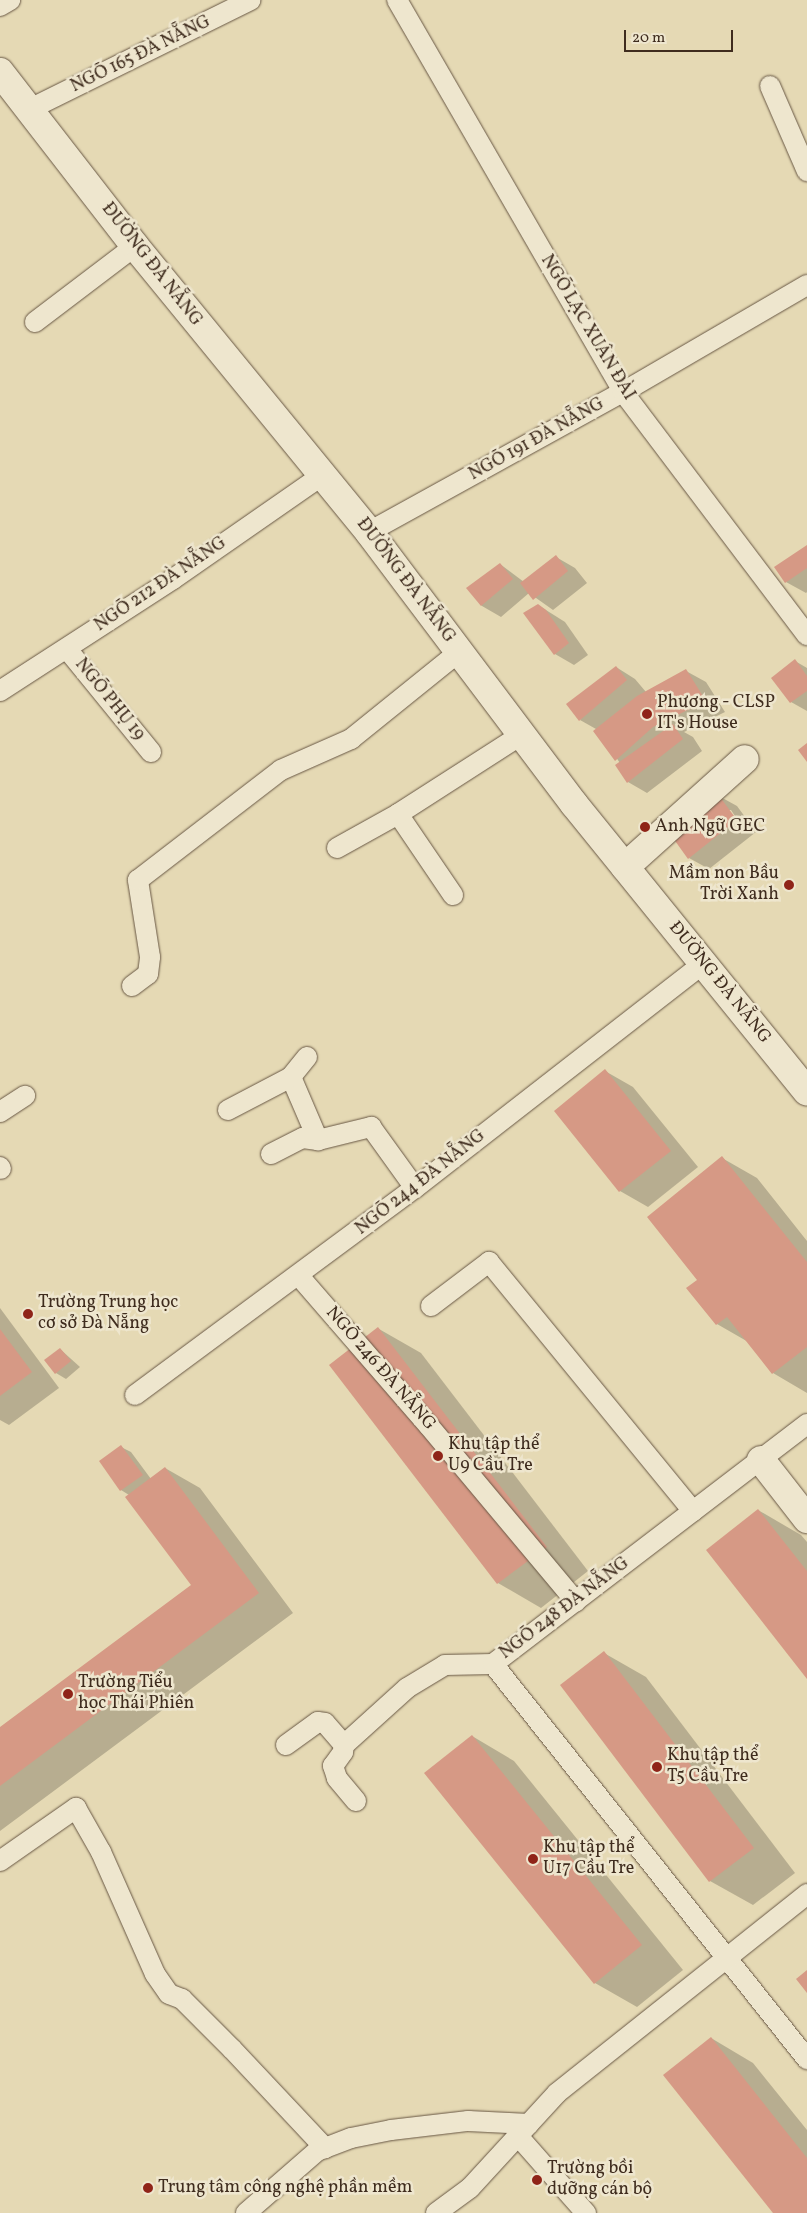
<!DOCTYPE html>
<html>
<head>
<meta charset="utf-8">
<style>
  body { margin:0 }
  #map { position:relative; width:807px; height:2213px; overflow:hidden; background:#e5d9b4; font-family:Vollkorn,serif }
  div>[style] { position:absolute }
  .shadow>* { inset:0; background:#0003 }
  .building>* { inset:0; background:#d69985 }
  .roads { filter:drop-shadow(0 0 1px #685744) drop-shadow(0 0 1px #685744) }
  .lane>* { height:20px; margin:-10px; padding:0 10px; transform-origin:10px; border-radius:10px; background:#eee6ce }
  .street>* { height:28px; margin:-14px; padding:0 14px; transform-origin:14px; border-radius:14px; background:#eee6ce }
  .secondary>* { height:28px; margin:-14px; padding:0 14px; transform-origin:14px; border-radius:14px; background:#eee6ce }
  .dots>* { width:14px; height:14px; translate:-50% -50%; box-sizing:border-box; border:2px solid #eee6ce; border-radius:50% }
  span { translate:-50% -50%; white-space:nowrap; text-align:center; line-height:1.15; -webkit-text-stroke:5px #eee6ce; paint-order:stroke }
  .street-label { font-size:18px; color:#3f2c1e }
  .poi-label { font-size:18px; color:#3f2c1e }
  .left { translate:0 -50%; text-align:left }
  .right { translate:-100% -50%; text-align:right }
  .scale { position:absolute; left:624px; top:30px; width:109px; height:22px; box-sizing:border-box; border:2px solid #3f2c1e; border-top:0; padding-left:6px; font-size:15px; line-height:18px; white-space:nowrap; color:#3f2c1e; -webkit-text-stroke:4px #eee6ce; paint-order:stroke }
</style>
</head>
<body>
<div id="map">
  <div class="shadow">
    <div style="clip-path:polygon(807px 547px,807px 592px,806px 593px,786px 582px)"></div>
    <div style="clip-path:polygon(556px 557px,575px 568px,587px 583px,553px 610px,529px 593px,501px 617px,482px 606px,468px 589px,500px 564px,524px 582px)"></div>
    <div style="clip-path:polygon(538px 605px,565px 622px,588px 655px,574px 665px,555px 654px)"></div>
    <div style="clip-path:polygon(795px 661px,807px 668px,807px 711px,791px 702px)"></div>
    <div style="clip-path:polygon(616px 667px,635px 679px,646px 692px,686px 671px,706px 682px,725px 712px,684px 732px,693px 737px,702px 751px,647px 793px,628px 782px,620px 763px,596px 729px,580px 720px)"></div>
    <div style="clip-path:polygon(evenodd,717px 795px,737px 806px,756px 832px,709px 869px,689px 858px,717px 795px,727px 810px,731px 810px,741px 825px,739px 826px,727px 810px)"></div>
    <div style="clip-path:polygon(605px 1071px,633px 1087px,698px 1167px,648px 1207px,620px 1191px,555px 1111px)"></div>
    <div style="clip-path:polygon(722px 1158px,757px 1178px,807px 1241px,807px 1393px,773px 1373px,750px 1343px,717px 1324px,688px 1288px,698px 1280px)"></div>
    <div style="clip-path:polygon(0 1308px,59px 1388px,9px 1425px,0 1420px)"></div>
    <div style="clip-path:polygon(379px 1329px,421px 1353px,588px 1571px,541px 1608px,498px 1583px,331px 1365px)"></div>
    <div style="clip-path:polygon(60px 1349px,80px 1367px,66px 1379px,56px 1373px)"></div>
    <div style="clip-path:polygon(121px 1447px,131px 1452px,151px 1479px,165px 1468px,200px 1488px,293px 1613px,0 1831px,0 1729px,192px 1585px,129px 1495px,121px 1490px)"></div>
    <div style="clip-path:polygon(758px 1510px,801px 1535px,807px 1542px,807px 1677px)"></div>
    <div style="clip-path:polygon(604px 1653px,646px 1677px,795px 1873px,753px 1905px,710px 1881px)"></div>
    <div style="clip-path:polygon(472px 1736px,514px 1761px,683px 1970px,637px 2007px,595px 1983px)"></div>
    <div style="clip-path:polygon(711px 2038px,753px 2063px,807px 2130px,807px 2213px,775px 2213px)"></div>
  </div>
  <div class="building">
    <div style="clip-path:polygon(807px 545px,807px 568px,785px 583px,774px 567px)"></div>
    <div style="clip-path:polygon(556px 555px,568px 571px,533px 600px,520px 583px)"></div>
    <div style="clip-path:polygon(500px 563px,513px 579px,481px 606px,466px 588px)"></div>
    <div style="clip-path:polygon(538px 604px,546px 610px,569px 643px,554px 655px,523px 613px)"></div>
    <div style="clip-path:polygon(795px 659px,807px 676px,807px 691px,790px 703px,771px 678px)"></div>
    <div style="clip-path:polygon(616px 666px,627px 680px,579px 721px,566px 704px)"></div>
    <div style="clip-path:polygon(686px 669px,706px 701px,653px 727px,615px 761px,593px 731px,637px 696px)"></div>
    <div style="clip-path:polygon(673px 724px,683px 739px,627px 783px,615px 765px)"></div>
    <div style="clip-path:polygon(807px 743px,807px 762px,798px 750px)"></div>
    <div style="clip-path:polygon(717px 793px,737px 820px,688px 859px,668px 831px)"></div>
    <div style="clip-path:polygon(605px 1069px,671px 1151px,619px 1192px,554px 1111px)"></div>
    <div style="clip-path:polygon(722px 1156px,807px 1262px,807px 1347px,772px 1374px,727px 1317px,716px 1325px,686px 1288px,697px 1280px,647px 1217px)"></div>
    <div style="clip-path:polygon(378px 1327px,547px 1547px,497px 1584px,329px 1365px)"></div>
    <div style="clip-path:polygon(0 1329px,32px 1372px,0 1396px)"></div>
    <div style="clip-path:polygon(60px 1348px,71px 1361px,55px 1374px,44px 1360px)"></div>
    <div style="clip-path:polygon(121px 1445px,143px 1475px,120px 1491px,99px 1461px)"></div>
    <div style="clip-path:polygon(165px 1467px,259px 1593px,0 1786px,0 1727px,191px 1585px,125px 1497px)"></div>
    <div style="clip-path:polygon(758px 1509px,807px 1571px,807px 1679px,706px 1550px)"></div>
    <div style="clip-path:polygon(604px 1651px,754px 1848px,709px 1882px,560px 1685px)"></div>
    <div style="clip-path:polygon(472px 1735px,642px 1945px,594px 1984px,424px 1773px)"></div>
    <div style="clip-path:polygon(807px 1970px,807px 1993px,796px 1979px)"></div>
    <div style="clip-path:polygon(711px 2037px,807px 2158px,807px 2213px,773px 2213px,663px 2075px)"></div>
  </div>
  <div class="roads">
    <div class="lane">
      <div style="left:397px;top:0;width:452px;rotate:60deg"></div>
      <div style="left:623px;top:392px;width:305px;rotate:52.9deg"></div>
      <div style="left:0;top:6px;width:12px;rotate:-31deg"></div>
      <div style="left:770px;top:86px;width:93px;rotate:66.5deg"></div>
      <div style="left:30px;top:109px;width:246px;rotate:-26.3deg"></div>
      <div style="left:35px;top:322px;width:126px;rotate:-37.2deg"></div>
      <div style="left:369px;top:532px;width:290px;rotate:-28.9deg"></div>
      <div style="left:623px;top:392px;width:213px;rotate:-30.2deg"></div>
      <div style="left:67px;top:649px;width:133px;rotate:50.8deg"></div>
      <div style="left:0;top:691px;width:206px;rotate:-32.9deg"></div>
      <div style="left:173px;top:579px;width:180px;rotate:-34.8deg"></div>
      <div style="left:398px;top:814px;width:98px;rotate:55.8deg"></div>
      <div style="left:337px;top:848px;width:70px;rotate:-29.1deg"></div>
      <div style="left:398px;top:814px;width:146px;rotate:-32.7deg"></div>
      <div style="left:132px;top:986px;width:20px;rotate:-37deg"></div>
      <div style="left:148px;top:974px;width:17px;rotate:-83deg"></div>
      <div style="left:150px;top:957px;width:78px;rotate:-98.9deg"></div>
      <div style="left:138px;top:880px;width:180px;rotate:-37.6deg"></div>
      <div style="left:281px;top:770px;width:77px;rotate:-23.9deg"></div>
      <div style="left:351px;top:739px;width:139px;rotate:-38.9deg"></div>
      <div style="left:307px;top:1057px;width:26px;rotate:129deg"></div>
      <div style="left:291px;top:1077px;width:69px;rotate:66.8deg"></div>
      <div style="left:318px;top:1140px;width:55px;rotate:-13.8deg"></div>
      <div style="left:371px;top:1127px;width:75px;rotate:54.2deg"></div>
      <div style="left:228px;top:1110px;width:71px;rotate:-27.6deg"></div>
      <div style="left:0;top:1112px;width:30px;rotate:-33deg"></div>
      <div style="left:271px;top:1154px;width:36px;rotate:-27deg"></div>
      <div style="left:303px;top:1138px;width:15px;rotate:8deg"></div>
      <div style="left:0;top:1167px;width:2px;rotate:63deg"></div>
      <div style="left:299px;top:1276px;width:198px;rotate:49.1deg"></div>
      <div style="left:429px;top:1426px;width:229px;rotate:50.1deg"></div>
      <div style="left:431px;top:1306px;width:73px;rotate:-37.2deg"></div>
      <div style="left:489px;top:1262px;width:322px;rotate:50.7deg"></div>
      <div style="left:135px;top:1395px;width:348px;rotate:-36.5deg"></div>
      <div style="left:415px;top:1188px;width:365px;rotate:-37.9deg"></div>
      <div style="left:493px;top:1664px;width:505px;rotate:51.52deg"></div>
      <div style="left:286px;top:1745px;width:39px;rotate:-36deg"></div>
      <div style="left:318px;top:1722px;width:7px;rotate:8deg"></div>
      <div style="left:325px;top:1723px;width:29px;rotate:49deg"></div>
      <div style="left:356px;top:1801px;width:30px;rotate:-130deg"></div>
      <div style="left:337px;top:1778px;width:13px;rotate:-108deg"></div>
      <div style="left:333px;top:1766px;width:17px;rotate:-54deg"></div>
      <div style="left:343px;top:1752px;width:7px;rotate:-82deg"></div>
      <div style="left:344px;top:1745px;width:85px;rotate:-42.1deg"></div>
      <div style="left:407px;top:1688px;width:44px;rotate:-31.2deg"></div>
      <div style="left:445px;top:1665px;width:48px;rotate:-1.2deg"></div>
      <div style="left:493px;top:1664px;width:395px;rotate:-37.4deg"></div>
      <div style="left:0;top:1861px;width:93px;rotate:-34.9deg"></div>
      <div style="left:76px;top:1808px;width:51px;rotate:60.4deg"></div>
      <div style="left:101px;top:1852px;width:133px;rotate:66.1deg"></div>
      <div style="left:155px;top:1974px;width:24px;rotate:55deg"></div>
      <div style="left:169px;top:1994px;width:14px;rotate:21deg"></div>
      <div style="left:182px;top:1999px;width:71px;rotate:45deg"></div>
      <div style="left:232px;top:2049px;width:136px;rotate:46.8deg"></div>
      <div style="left:518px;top:2136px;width:103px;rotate:48.6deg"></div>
      <div style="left:246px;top:2213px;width:94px;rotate:-41.1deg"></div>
      <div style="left:317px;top:2151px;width:36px;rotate:-21deg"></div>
      <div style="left:351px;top:2138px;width:41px;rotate:-11.3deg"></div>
      <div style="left:391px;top:2130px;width:78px;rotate:-6.7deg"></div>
      <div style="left:468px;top:2121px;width:61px;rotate:2.8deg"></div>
      <div style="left:436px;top:2213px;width:42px;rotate:-36.3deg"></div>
      <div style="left:470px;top:2188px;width:129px;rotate:-47.5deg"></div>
      <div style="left:557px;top:2093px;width:320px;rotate:-38.5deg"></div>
    </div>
    <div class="street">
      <div style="left:625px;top:867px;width:161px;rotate:-42deg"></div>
      <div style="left:761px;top:1460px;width:75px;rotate:52.1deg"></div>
    </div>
    <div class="secondary">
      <div style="left:0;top:72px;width:220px;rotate:52.2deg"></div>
      <div style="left:135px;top:246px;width:370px;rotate:50.7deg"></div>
      <div style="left:369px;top:532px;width:341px;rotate:53deg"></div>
      <div style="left:574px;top:804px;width:370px;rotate:51deg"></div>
    </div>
  </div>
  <div class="dots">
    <div style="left:647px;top:714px;background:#8f2418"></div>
    <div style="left:645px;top:827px;background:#8f2418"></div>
    <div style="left:789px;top:885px;background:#8f2418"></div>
    <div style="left:28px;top:1314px;background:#8f2418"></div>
    <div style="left:438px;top:1456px;background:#8f2418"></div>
    <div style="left:68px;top:1694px;background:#8f2418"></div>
    <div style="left:657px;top:1767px;background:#8f2418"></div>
    <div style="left:533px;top:1859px;background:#8f2418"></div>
    <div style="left:537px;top:2180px;background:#8f2418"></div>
    <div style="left:148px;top:2188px;background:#8f2418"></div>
  </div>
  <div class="street-label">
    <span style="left:141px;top:55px;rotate:-26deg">NGÕ 165 ĐÀ NẴNG</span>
    <span style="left:151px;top:265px;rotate:52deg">ĐƯỜNG ĐÀ NẴNG</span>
    <span style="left:587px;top:328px;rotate:59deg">NGÕ LẠC XUÂN ĐÀI</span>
    <span style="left:537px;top:440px;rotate:-29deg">NGÕ 191 ĐÀ NẴNG</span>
    <span style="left:405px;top:581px;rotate:53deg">ĐƯỜNG ĐÀ NẴNG</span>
    <span style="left:161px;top:585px;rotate:-34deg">NGÕ 212 ĐÀ NẴNG</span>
    <span style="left:109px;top:700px;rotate:51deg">NGÕ PHỤ 19</span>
    <span style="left:719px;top:983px;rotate:51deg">ĐƯỜNG ĐÀ NẴNG</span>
    <span style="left:421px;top:1183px;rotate:-38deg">NGÕ 244 ĐÀ NẴNG</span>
    <span style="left:380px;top:1369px;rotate:49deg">NGÕ 246 ĐÀ NẴNG</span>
    <span style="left:565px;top:1609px;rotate:-37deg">NGÕ 248 ĐÀ NẴNG</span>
  </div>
  <div class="poi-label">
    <span class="left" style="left:657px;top:714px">Phương - CLSP<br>IT's House</span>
    <span class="left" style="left:655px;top:827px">Anh Ngữ GEC</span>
    <span class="right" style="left:779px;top:885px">Mầm non Bầu<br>Trời Xanh</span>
    <span class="left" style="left:38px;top:1314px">Trường Trung học<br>cơ sở Đà Nẵng</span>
    <span class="left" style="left:448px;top:1456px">Khu tập thể<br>U9 Cầu Tre</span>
    <span class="left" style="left:78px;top:1694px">Trường Tiểu<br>học Thái Phiên</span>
    <span class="left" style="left:667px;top:1767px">Khu tập thể<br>T5 Cầu Tre</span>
    <span class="left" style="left:543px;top:1859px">Khu tập thể<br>U17 Cầu Tre</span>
    <span class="left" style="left:547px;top:2180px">Trường bồi<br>dưỡng cán bộ</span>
    <span class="left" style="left:158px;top:2188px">Trung tâm công nghệ phần mềm</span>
  </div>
  <div class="scale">20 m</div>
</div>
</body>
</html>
